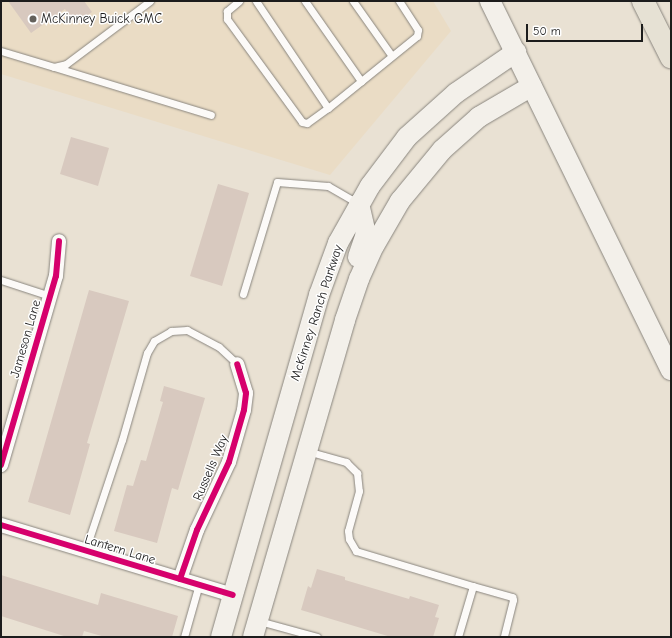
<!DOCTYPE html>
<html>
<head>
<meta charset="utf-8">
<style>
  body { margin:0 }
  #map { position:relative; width:672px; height:638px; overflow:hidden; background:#e9e1d3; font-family:"Comic Neue",sans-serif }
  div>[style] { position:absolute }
  .built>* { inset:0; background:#eadcc5 }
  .building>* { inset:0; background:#d8c9bf }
  .roads { filter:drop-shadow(0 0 1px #89857e) drop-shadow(0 0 1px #89857e) }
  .service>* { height:7px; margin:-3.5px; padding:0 3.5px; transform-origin:3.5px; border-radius:3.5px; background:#fcfaf8 }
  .minor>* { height:14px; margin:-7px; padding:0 7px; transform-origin:7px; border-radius:7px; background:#fcfaf8 }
  .secondary>* { height:20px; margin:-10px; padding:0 10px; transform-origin:10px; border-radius:10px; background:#f3f0ea }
  .motorway>* { height:22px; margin:-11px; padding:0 11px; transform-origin:11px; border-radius:11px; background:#e6e1d4 }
  .cycleway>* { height:6px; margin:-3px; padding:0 3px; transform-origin:3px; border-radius:3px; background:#d6006c }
  .dots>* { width:11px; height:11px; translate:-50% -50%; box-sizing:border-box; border:2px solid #fff; border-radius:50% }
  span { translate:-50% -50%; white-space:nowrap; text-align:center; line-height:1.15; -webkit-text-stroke:3px #fff; paint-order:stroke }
  .poi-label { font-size:13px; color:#1c1c1c }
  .left { translate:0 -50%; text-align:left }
  .street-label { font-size:13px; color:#1c1c1c }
  .frame { position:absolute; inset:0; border:2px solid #1c1c1c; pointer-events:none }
  .scale { position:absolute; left:526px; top:24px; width:117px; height:18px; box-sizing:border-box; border:2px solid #1c1c1c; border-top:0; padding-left:5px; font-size:12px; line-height:14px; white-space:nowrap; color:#1c1c1c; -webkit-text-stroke:3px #fff; paint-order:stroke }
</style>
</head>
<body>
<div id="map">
  <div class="built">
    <div style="clip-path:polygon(1px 1px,433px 1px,451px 31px,330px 175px,1px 74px)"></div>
  </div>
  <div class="building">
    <div style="clip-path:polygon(8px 1px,84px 1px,92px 12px,75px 24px,65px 9px,31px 33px)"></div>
    <div style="clip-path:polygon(71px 137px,109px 148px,98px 186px,60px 174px)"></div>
    <div style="clip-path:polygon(218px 184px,249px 193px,222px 286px,190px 276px)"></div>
    <div style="clip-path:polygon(89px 290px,129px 301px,87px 443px,90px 444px,70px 515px,28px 502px)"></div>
    <div style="clip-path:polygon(164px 386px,205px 398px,178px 490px,172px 488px,157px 543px,114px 531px,127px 485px,133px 486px,141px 460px,146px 461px,163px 402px,160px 401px)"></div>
    <div style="clip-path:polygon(317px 569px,345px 577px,345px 580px,409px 599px,410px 596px,439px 605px,435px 617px,439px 618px,433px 637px,391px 637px,301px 610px,308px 586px,311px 588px)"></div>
    <div style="clip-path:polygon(1px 575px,98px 605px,101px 593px,178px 616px,172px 637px,105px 637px,84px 631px,82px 637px,67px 637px,1px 616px)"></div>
  </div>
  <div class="roads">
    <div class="service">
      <div style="left:239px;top:1px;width:16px;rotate:140deg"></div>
      <div style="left:227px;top:11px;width:8px;rotate:90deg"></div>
      <div style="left:227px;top:19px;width:127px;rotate:53.9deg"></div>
      <div style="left:302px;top:122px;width:5px;rotate:11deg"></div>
      <div style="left:307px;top:123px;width:26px;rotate:-36deg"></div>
      <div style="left:256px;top:1px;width:129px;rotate:56.1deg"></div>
      <div style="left:328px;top:108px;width:114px;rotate:-39deg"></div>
      <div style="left:417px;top:36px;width:6px;rotate:-81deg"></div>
      <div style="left:418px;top:30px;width:35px;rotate:-123deg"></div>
      <div style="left:305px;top:1px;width:98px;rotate:55deg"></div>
      <div style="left:353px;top:1px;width:67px;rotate:54.7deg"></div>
      <div style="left:1px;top:51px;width:55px;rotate:16.8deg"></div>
      <div style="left:54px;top:67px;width:12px;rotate:-14deg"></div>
      <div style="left:66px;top:64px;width:105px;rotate:-36.9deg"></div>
      <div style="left:54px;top:67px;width:164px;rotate:17deg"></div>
      <div style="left:1px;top:280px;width:52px;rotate:18.1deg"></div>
      <div style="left:243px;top:294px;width:117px;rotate:-73.1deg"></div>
      <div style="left:277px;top:182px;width:51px;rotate:4.5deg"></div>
      <div style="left:328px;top:186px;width:34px;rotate:30deg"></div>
      <div style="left:307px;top:451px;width:41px;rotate:15.8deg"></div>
      <div style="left:346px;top:462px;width:16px;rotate:45deg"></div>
      <div style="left:357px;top:473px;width:18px;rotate:84deg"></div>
      <div style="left:359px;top:491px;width:41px;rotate:105.4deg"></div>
      <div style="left:348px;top:531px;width:8px;rotate:83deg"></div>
      <div style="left:349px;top:539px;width:14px;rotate:60deg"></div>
      <div style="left:356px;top:551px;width:122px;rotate:16.7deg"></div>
      <div style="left:473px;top:586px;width:53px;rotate:106.4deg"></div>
      <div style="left:85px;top:551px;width:117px;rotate:-71.6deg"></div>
      <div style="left:122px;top:440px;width:91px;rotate:-74deg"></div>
      <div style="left:147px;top:353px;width:14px;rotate:-60deg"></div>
      <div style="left:154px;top:341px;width:20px;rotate:-30deg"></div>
      <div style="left:171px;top:331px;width:16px;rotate:-4deg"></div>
      <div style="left:187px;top:330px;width:36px;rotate:28deg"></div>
      <div style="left:219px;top:347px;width:25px;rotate:43deg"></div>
      <div style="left:473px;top:586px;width:41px;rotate:15.8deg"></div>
      <div style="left:512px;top:597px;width:3px;rotate:72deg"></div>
      <div style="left:513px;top:600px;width:38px;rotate:104deg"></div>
      <div style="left:259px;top:621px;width:60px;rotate:15.4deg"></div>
      <div style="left:184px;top:637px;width:55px;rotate:-74.2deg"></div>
    </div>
    <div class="minor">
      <div style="left:1px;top:465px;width:197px;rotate:-73.8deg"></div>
      <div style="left:56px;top:276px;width:35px;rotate:-85deg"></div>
      <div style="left:1px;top:525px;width:242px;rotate:16.8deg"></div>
      <div style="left:180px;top:579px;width:52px;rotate:-70.9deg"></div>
      <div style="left:197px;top:530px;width:75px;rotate:-64.8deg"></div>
      <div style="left:229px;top:462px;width:54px;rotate:-73.9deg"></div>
      <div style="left:244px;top:410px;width:17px;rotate:-83deg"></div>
      <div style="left:246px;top:393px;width:30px;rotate:-107deg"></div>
    </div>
    <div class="secondary">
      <div style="left:490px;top:1px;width:411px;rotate:63.9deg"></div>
      <div style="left:358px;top:257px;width:24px;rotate:-71deg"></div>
      <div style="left:366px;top:234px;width:31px;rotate:-103deg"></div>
      <div style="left:221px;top:637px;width:356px;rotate:-74deg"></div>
      <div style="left:319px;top:295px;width:55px;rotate:-69.9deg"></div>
      <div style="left:338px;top:243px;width:65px;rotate:-60.7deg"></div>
      <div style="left:370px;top:186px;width:61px;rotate:-52.9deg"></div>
      <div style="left:407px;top:137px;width:66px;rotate:-41.9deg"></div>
      <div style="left:456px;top:93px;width:73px;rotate:-34.3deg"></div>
      <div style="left:253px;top:637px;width:330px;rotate:-73.8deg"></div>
      <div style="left:345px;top:320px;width:43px;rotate:-71.1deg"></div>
      <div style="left:359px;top:279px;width:36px;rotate:-66deg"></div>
      <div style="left:374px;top:246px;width:52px;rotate:-60deg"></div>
      <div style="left:400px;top:201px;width:66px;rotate:-50.5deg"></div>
      <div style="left:442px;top:150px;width:50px;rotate:-41.7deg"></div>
      <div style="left:479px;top:117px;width:61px;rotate:-30.3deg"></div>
    </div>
    <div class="motorway">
      <div style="left:643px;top:1px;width:63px;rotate:63.4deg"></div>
    </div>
  </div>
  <div class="cycleway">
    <div style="left:1px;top:465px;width:197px;rotate:-73.8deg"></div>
    <div style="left:56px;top:276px;width:35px;rotate:-85deg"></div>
    <div style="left:1px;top:525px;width:242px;rotate:16.8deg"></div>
    <div style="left:180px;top:579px;width:52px;rotate:-70.9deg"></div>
    <div style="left:197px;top:530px;width:75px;rotate:-64.8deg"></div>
    <div style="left:229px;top:462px;width:54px;rotate:-73.9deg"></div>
    <div style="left:244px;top:410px;width:17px;rotate:-83deg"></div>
    <div style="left:246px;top:393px;width:30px;rotate:-107deg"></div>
  </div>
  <div class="dots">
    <div style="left:33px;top:19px;background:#64615c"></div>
  </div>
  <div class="poi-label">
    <span class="left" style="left:41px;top:19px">McKinney Buick GMC</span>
  </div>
  <div class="street-label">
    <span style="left:317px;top:313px;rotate:-72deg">McKinney Ranch Parkway</span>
    <span style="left:26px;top:339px;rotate:-74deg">Jameson Lane</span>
    <span style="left:211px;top:468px;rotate:-67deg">Russells Way</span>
    <span style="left:120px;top:550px;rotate:17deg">Lantern Lane</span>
  </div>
  <div class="frame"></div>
  <div class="scale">50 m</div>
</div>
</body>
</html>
